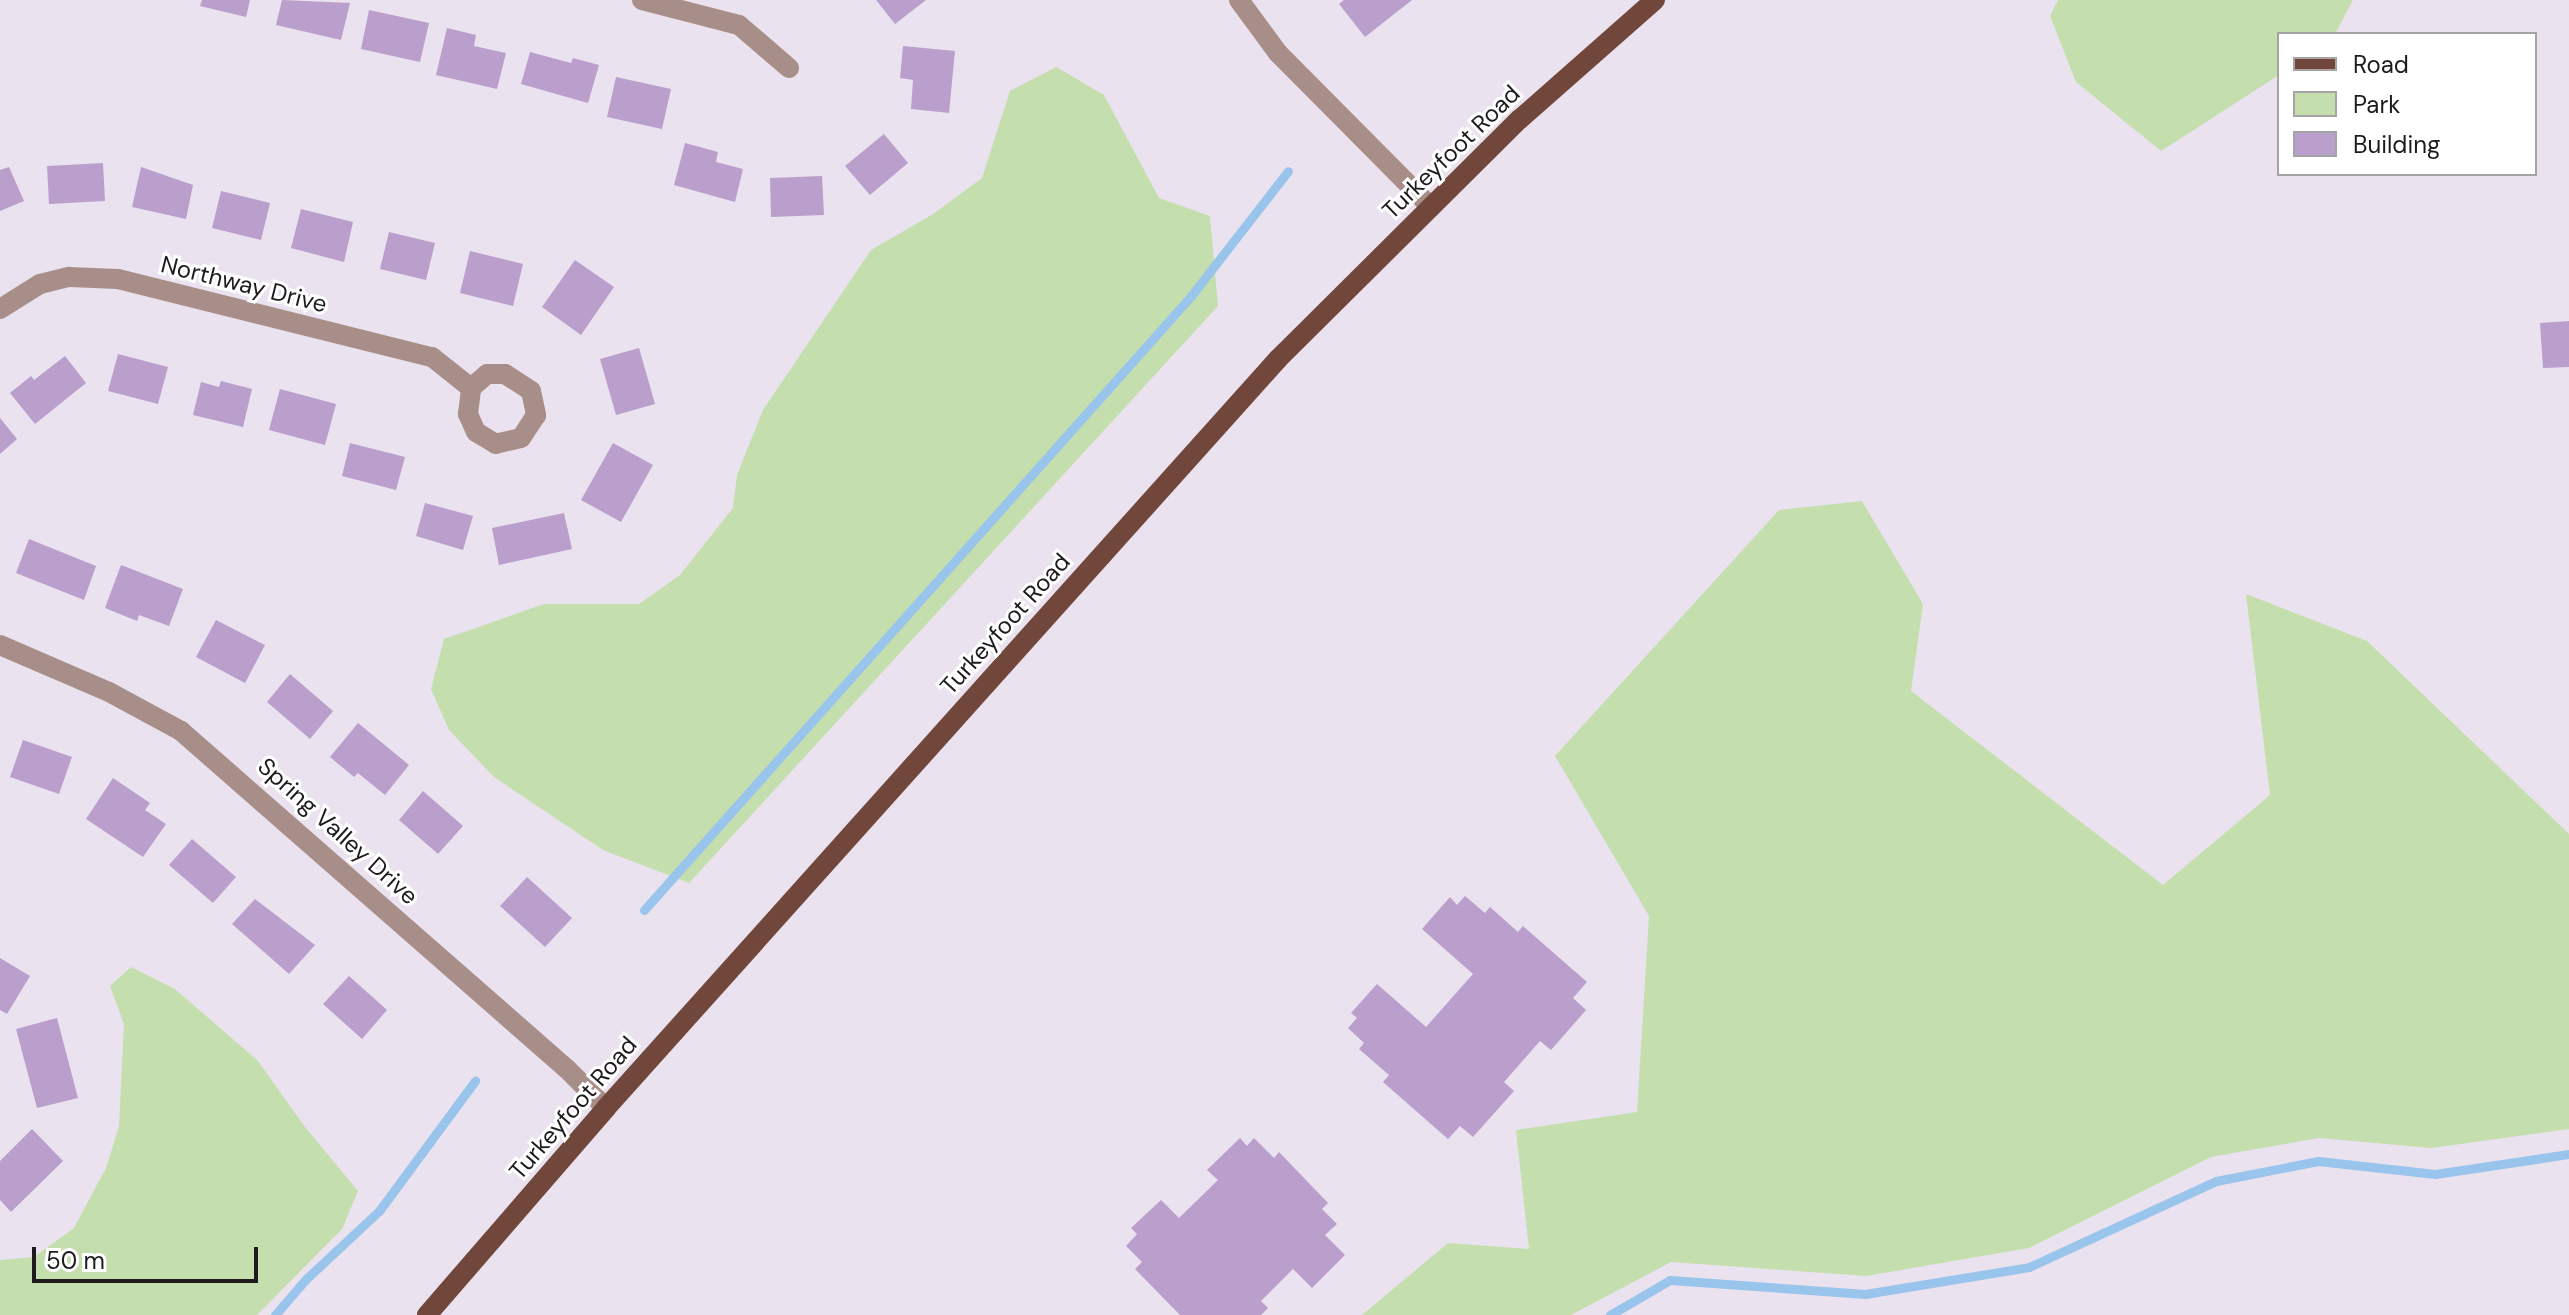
<!DOCTYPE html>
<html>
<head>
<meta charset="utf-8">
<style>
  body { margin:0 }
  #map { position:relative; width:2569px; height:1315px; overflow:hidden; background:#eae2ef; font-family:"DM Sans",sans-serif }
  div>[style] { position:absolute }
  .green>* { inset:0; background:#c5deae }
  .stream>* { height:9px; margin:-4.5px; padding:0 4.5px; transform-origin:4.5px; border-radius:4.5px; background:#99c4eb }
  .building>* { inset:0; background:#ba9ecc }
  .minor>* { height:20px; margin:-10px; padding:0 10px; transform-origin:10px; border-radius:10px; background:#a88e88 }
  .major>* { height:20px; margin:-10px; padding:0 10px; transform-origin:10px; border-radius:10px; background:#71473c }
  span { translate:-50% -50%; white-space:nowrap; text-align:center; line-height:1.15; -webkit-text-stroke:6px #fff; paint-order:stroke }
  .street-label { font-size:24px; color:#1e1b1f }
  .legend { position:absolute; left:2277px; top:32px; width:260px; height:144px; box-sizing:border-box; background:#fff; border:2px solid #a5a4a5; margin:0; padding:10px 14px; list-style:none; font-size:24px; color:#1e1b1f }
  .legend li { display:flex; align-items:center; gap:16px; height:40px }
  .legend b { width:40px; border:2px solid #a5a4a5 }
  .scale { position:absolute; left:32px; top:1247px; width:226px; height:36px; box-sizing:border-box; border:4px solid #1e1b1f; border-top:0; padding-left:10px; font-size:24px; line-height:28px; white-space:nowrap; color:#1e1b1f; -webkit-text-stroke:6px #fff; paint-order:stroke }
</style>
</head>
<body>
<div id="map">
  <div class="green">
    <div style="clip-path:polygon(2058px 0,2353px 0,2335px 34px,2279px 34px,2279px 75px,2161px 151px,2076px 82px,2050px 16px)"></div>
    <div style="clip-path:polygon(1056px 67px,1104px 95px,1159px 198px,1210px 216px,1218px 306px,689px 883px,603px 850px,494px 777px,449px 730px,431px 689px,444px 639px,544px 604px,639px 604px,680px 575px,733px 508px,737px 475px,763px 410px,871px 250px,933px 214px,982px 178px,1010px 91px)"></div>
    <div style="clip-path:polygon(1862px 501px,1923px 604px,1911px 691px,2163px 885px,2270px 795px,2246px 594px,2367px 641px,2569px 834px,2569px 1129px,2431px 1148px,2319px 1138px,2211px 1157px,2029px 1248px,1866px 1276px,1671px 1262px,1571px 1315px,1362px 1315px,1448px 1243px,1529px 1249px,1516px 1130px,1637px 1112px,1649px 916px,1555px 756px,1779px 510px)"></div>
    <div style="clip-path:polygon(131px 967px,175px 989px,258px 1061px,305px 1127px,358px 1191px,342px 1229px,257px 1315px,0 1315px,0 1260px,34px 1257px,74px 1228px,106px 1168px,119px 1126px,124px 1024px,110px 986px)"></div>
  </div>
  <div class="stream">
    <div style="left:644px;top:910px;width:822px;rotate:-48.3deg"></div>
    <div style="left:1191px;top:296px;width:158px;rotate:-52.2deg"></div>
    <div style="left:275px;top:1315px;width:48px;rotate:-49.3deg"></div>
    <div style="left:306px;top:1279px;width:100px;rotate:-43deg"></div>
    <div style="left:379px;top:1211px;width:162px;rotate:-53.6deg"></div>
    <div style="left:1610px;top:1315px;width:69px;rotate:-30.3deg"></div>
    <div style="left:1670px;top:1280px;width:196px;rotate:4.1deg"></div>
    <div style="left:1865px;top:1294px;width:166px;rotate:-9.3deg"></div>
    <div style="left:2029px;top:1267px;width:206px;rotate:-24.7deg"></div>
    <div style="left:2216px;top:1181px;width:104px;rotate:-11.1deg"></div>
    <div style="left:2318px;top:1161px;width:118px;rotate:6.3deg"></div>
    <div style="left:2435px;top:1174px;width:135px;rotate:-8.5deg"></div>
  </div>
  <div class="building">
    <div style="clip-path:polygon(202px 0,250px 0,246px 17px,200px 6px)"></div>
    <div style="clip-path:polygon(282px 0,350px 3px,341px 40px,276px 25px)"></div>
    <div style="clip-path:polygon(876px 0,926px 0,895px 24px)"></div>
    <div style="clip-path:polygon(1344px 0,1412px 0,1365px 37px,1339px 4px)"></div>
    <div style="clip-path:polygon(369px 10px,429px 23px,420px 62px,361px 49px)"></div>
    <div style="clip-path:polygon(447px 28px,476px 35px,474px 46px,506px 53px,497px 89px,436px 75px)"></div>
    <div style="clip-path:polygon(903px 46px,955px 51px,949px 113px,911px 109px,913px 80px,900px 78px)"></div>
    <div style="clip-path:polygon(530px 52px,571px 63px,573px 58px,599px 65px,588px 103px,521px 84px)"></div>
    <div style="clip-path:polygon(616px 77px,671px 89px,662px 129px,607px 117px)"></div>
    <div style="clip-path:polygon(884px 134px,908px 163px,870px 195px,845px 166px)"></div>
    <div style="clip-path:polygon(685px 143px,718px 152px,716px 162px,743px 169px,735px 202px,674px 185px)"></div>
    <div style="clip-path:polygon(103px 163px,105px 201px,49px 204px,47px 166px)"></div>
    <div style="clip-path:polygon(9px 167px,24px 201px,0 211px,0 170px)"></div>
    <div style="clip-path:polygon(141px 167px,193px 185px,186px 219px,132px 207px)"></div>
    <div style="clip-path:polygon(822px 176px,824px 215px,771px 217px,770px 178px)"></div>
    <div style="clip-path:polygon(221px 191px,270px 203px,261px 240px,212px 228px)"></div>
    <div style="clip-path:polygon(301px 209px,353px 222px,344px 262px,291px 248px)"></div>
    <div style="clip-path:polygon(389px 232px,435px 243px,426px 280px,380px 269px)"></div>
    <div style="clip-path:polygon(470px 251px,523px 264px,513px 306px,460px 293px)"></div>
    <div style="clip-path:polygon(575px 260px,614px 287px,581px 335px,542px 307px)"></div>
    <div style="clip-path:polygon(2569px 321px,2569px 367px,2543px 368px,2540px 323px)"></div>
    <div style="clip-path:polygon(639px 348px,655px 404px,616px 415px,600px 359px)"></div>
    <div style="clip-path:polygon(118px 354px,168px 367px,158px 404px,108px 391px)"></div>
    <div style="clip-path:polygon(65px 356px,86px 383px,35px 424px,10px 393px,31px 376px,34px 380px)"></div>
    <div style="clip-path:polygon(221px 381px,252px 389px,243px 427px,193px 415px,201px 382px,219px 387px)"></div>
    <div style="clip-path:polygon(280px 389px,336px 404px,325px 445px,269px 430px)"></div>
    <div style="clip-path:polygon(0 418px,17px 439px,0 454px)"></div>
    <div style="clip-path:polygon(350px 443px,405px 457px,396px 490px,342px 476px)"></div>
    <div style="clip-path:polygon(613px 443px,653px 465px,621px 522px,581px 500px)"></div>
    <div style="clip-path:polygon(425px 503px,473px 516px,463px 550px,416px 536px)"></div>
    <div style="clip-path:polygon(564px 513px,572px 549px,499px 565px,492px 528px)"></div>
    <div style="clip-path:polygon(29px 539px,96px 566px,84px 600px,16px 573px)"></div>
    <div style="clip-path:polygon(121px 565px,183px 589px,169px 626px,139px 615px,137px 621px,105px 608px)"></div>
    <div style="clip-path:polygon(216px 620px,265px 645px,245px 683px,196px 657px)"></div>
    <div style="clip-path:polygon(290px 674px,333px 711px,310px 739px,267px 702px)"></div>
    <div style="clip-path:polygon(358px 723px,409px 765px,385px 795px,358px 773px,354px 777px,330px 757px)"></div>
    <div style="clip-path:polygon(23px 740px,72px 757px,59px 794px,10px 777px)"></div>
    <div style="clip-path:polygon(113px 778px,150px 803px,145px 810px,166px 824px,143px 857px,86px 819px)"></div>
    <div style="clip-path:polygon(423px 791px,463px 826px,438px 854px,399px 820px)"></div>
    <div style="clip-path:polygon(192px 839px,236px 877px,213px 903px,169px 865px)"></div>
    <div style="clip-path:polygon(527px 877px,572px 918px,545px 947px,500px 906px)"></div>
    <div style="clip-path:polygon(1465px 896px,1485px 913px,1490px 907px,1518px 932px,1523px 926px,1587px 982px,1573px 998px,1586px 1010px,1551px 1050px,1540px 1041px,1504px 1082px,1514px 1091px,1473px 1137px,1460px 1126px,1448px 1139px,1383px 1082px,1389px 1075px,1359px 1049px,1364px 1043px,1348px 1028px,1357px 1018px,1351px 1013px,1377px 984px,1426px 1027px,1473px 974px,1422px 929px,1450px 897px,1457px 905px)"></div>
    <div style="clip-path:polygon(255px 899px,315px 945px,289px 974px,232px 924px)"></div>
    <div style="clip-path:polygon(0 958px,30px 976px,7px 1014px,0 1010px)"></div>
    <div style="clip-path:polygon(349px 976px,387px 1010px,362px 1039px,323px 1004px)"></div>
    <div style="clip-path:polygon(57px 1018px,78px 1098px,37px 1108px,16px 1029px)"></div>
    <div style="clip-path:polygon(32px 1129px,63px 1161px,11px 1212px,0 1200px,0 1161px)"></div>
    <div style="clip-path:polygon(1240px 1138px,1247px 1146px,1254px 1138px,1274px 1158px,1279px 1152px,1328px 1203px,1322px 1209px,1337px 1224px,1325px 1235px,1345px 1255px,1312px 1288px,1293px 1269px,1261px 1301px,1268px 1308px,1261px 1315px,1180px 1315px,1135px 1269px,1142px 1262px,1126px 1246px,1137px 1234px,1131px 1228px,1161px 1200px,1179px 1218px,1218px 1180px,1207px 1170px)"></div>
  </div>
  <div class="minor">
    <div style="left:642px;top:0;width:100px;rotate:14.5deg"></div>
    <div style="left:739px;top:25px;width:66px;rotate:40.7deg"></div>
    <div style="left:1239px;top:0;width:66px;rotate:53.7deg"></div>
    <div style="left:1278px;top:53px;width:217px;rotate:45.2deg"></div>
    <div style="left:0;top:309px;width:47px;rotate:-32deg"></div>
    <div style="left:40px;top:284px;width:30px;rotate:-14deg"></div>
    <div style="left:69px;top:277px;width:49px;rotate:2.3deg"></div>
    <div style="left:118px;top:279px;width:324px;rotate:14deg"></div>
    <div style="left:432px;top:357px;width:50px;rotate:38.5deg"></div>
    <div style="left:487px;top:374px;width:18px"></div>
    <div style="left:505px;top:374px;width:31px;rotate:33deg"></div>
    <div style="left:531px;top:391px;width:25px;rotate:78deg"></div>
    <div style="left:536px;top:415px;width:27px;rotate:123deg"></div>
    <div style="left:521px;top:438px;width:26px;rotate:167deg"></div>
    <div style="left:496px;top:444px;width:23px;rotate:-149deg"></div>
    <div style="left:476px;top:432px;width:20px;rotate:-114deg"></div>
    <div style="left:468px;top:414px;width:26px;rotate:-83deg"></div>
    <div style="left:471px;top:388px;width:21px;rotate:-41deg"></div>
    <div style="left:0;top:645px;width:119px;rotate:23.3deg"></div>
    <div style="left:109px;top:692px;width:82px;rotate:28.4deg"></div>
    <div style="left:181px;top:731px;width:513px;rotate:41.21deg"></div>
    <div style="left:567px;top:1069px;width:55px;rotate:45deg"></div>
  </div>
  <div class="major">
    <div style="left:427px;top:1315px;width:274px;rotate:-49.1deg"></div>
    <div style="left:606px;top:1108px;width:1006px;rotate:-48.1deg"></div>
    <div style="left:1278px;top:359px;width:341px;rotate:-44.8deg"></div>
    <div style="left:1520px;top:119px;width:180px;rotate:-41.4deg"></div>
  </div>
  <div class="street-label">
    <span style="left:1451px;top:152px;rotate:-44deg">Turkeyfoot Road</span>
    <span style="left:244px;top:284px;rotate:14deg">Northway Drive</span>
    <span style="left:1005px;top:624px;rotate:-48deg">Turkeyfoot Road</span>
    <span style="left:338px;top:831px;rotate:42deg">Spring Valley Drive</span>
    <span style="left:573px;top:1108px;rotate:-49deg">Turkeyfoot Road</span>
  </div>
  <ul class="legend">
  <li><b style="height:10px;background:#71473c"></b>Road</li>
  <li><b style="height:22px;background:#c5deae"></b>Park</li>
  <li><b style="height:22px;background:#ba9ecc"></b>Building</li>
  </ul>
  <div class="scale">50 m</div>
</div>
</body>
</html>
